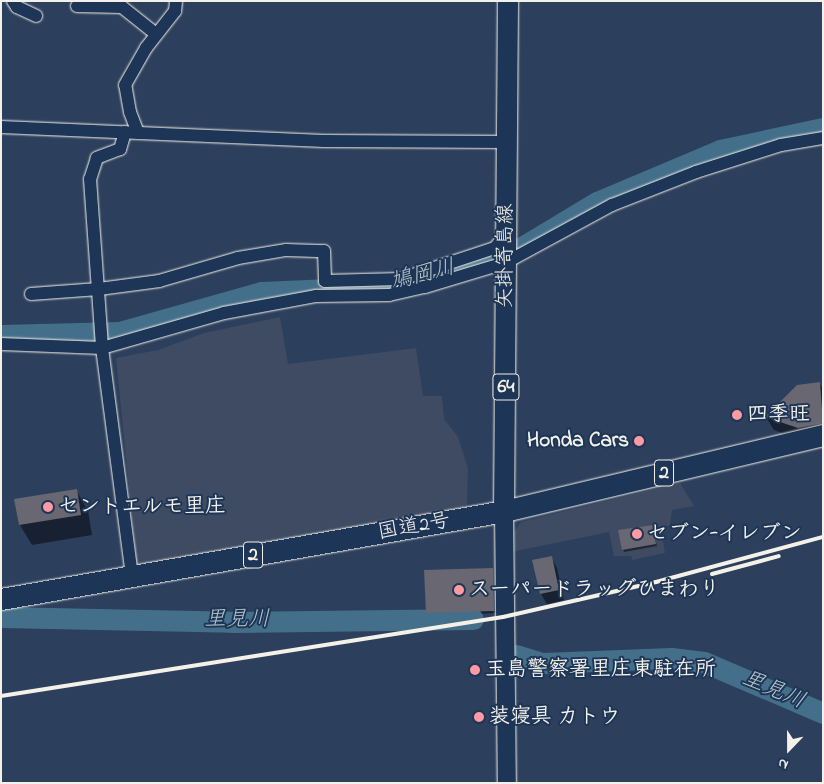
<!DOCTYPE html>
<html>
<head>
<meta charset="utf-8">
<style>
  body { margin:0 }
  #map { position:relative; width:824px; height:784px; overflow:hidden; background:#2c3f5c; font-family:"Indie Flower","Klee One",sans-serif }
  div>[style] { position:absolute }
  .built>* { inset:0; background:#3e4b63 }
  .shadow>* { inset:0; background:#0007 }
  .river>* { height:21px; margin:-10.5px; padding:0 10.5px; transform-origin:10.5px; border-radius:10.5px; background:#446f8a }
  .building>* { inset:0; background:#686772 }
  .roads { filter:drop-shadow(0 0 1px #f4f1e8) drop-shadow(0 0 1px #f4f1e8) }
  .minor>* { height:12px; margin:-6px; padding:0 6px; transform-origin:6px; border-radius:6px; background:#1d3557 }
  .secondary>* { height:18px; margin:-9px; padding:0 9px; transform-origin:9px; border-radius:9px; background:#1d3557 }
  .primary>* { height:20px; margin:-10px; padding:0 10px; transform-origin:10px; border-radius:10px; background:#1d3557 }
  .trunk>* { height:21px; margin:-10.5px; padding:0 10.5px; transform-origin:10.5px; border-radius:10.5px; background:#1d3557 }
  .rail>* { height:4px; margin:-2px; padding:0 2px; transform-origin:2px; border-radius:2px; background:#f4f1e8 }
  .dots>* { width:14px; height:14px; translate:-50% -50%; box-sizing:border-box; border:2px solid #1d3557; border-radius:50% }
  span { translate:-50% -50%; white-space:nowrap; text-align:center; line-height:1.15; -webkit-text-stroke:4px #1d3557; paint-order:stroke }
  .shield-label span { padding:1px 4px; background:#1d3557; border:1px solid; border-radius:4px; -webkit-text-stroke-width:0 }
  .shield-label { font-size:20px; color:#f4f1e8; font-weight:700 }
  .street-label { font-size:21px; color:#f4f1e8 }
  .poi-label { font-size:21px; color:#f4f1e8; font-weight:700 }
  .left { translate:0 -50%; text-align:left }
  .right { translate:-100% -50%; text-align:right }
  .water-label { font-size:22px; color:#b6c4c7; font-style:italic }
  .frame { position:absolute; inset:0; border:2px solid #f4f1e8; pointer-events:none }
  .north { position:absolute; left:764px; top:724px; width:50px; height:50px; -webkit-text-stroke:4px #1d3557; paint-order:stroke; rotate:202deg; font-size:14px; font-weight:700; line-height:20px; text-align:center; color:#f4f1e8 }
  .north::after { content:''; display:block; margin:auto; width:18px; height:22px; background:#f4f1e8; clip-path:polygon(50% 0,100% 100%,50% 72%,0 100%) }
</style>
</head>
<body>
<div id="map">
  <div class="built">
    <div style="clip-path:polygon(280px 317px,288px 364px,416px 348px,423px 396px,442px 396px,444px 419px,458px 437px,468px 468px,467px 511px,137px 567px,116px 358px,158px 350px,204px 333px)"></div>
    <div style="clip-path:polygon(680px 483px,694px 506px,672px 510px,670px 525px,661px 529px,665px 553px,632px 560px,631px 556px,614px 556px,609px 532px,511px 552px,512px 534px,521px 522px)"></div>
  </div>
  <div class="shadow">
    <div style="clip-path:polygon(820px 384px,823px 389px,823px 439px,806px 442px,774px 430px,766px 417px)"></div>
    <div style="clip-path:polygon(76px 490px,88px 511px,92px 535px,32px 545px,20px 525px)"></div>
    <div style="clip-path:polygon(652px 526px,657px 546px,624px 552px,623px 549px)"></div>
    <div style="clip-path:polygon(551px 557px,557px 568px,564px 600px,547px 604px,541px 594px,534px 561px)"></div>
    <div style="clip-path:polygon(492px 569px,495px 613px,429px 616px,427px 613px)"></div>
  </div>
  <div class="river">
    <div style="left:1px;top:335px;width:118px;rotate:-1.5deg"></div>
    <div style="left:119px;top:332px;width:148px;rotate:-15.7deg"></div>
    <div style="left:261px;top:292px;width:138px;rotate:-2.5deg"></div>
    <div style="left:399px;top:286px;width:123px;rotate:-17deg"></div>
    <div style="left:517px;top:250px;width:93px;rotate:-31deg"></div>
    <div style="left:597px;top:202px;width:134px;rotate:-22.9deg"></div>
    <div style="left:720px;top:150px;width:105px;rotate:-12.1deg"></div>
    <div style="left:1px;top:617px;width:231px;rotate:1.2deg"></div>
    <div style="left:232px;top:622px;width:241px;rotate:-0.7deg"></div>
    <div style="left:516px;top:655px;width:28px;rotate:17deg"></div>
    <div style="left:543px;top:663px;width:128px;rotate:-2.2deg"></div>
    <div style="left:671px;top:658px;width:33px;rotate:7deg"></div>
    <div style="left:704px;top:662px;width:129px;rotate:23.2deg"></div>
  </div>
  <div class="building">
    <div style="clip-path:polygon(820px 382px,823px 423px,798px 428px,765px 417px,797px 385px)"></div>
    <div style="clip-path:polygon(77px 489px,81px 515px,19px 525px,14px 499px)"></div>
    <div style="clip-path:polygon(653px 525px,656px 544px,622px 550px,618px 530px)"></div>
    <div style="clip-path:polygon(552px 556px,559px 590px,540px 594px,532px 560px)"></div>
    <div style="clip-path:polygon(493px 568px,494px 611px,426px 613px,424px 570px)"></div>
  </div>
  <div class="roads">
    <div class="minor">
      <div style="left:13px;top:1px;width:7px;rotate:56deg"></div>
      <div style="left:17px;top:7px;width:21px;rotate:25deg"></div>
      <div style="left:77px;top:6px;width:45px;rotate:1.3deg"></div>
      <div style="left:122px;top:7px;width:43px;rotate:38.5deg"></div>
      <div style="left:1px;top:127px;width:323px;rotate:2.5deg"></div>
      <div style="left:324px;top:141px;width:183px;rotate:0.3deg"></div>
      <div style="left:125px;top:132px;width:18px;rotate:106deg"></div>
      <div style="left:120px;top:149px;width:25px;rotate:159deg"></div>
      <div style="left:97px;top:158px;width:22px;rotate:108deg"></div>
      <div style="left:90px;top:179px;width:169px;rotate:85.9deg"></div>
      <div style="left:102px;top:348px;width:230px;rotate:82.5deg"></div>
      <div style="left:138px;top:133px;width:22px;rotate:-111deg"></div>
      <div style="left:130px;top:112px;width:27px;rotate:-100deg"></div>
      <div style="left:125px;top:85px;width:43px;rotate:-60.4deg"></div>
      <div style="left:146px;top:48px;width:47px;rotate:-51.9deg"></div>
      <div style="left:175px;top:11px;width:10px;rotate:-84deg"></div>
      <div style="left:31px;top:294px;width:68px;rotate:-4.2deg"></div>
      <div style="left:99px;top:289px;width:61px;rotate:-7.6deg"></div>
      <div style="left:159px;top:281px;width:82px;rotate:-16.2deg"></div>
      <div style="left:238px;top:258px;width:49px;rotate:-9.5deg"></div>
      <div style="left:286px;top:250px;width:38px;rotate:2deg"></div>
      <div style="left:324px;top:251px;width:30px;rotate:88deg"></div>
      <div style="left:325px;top:281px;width:76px;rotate:-1.5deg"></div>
      <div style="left:401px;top:279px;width:99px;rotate:-18.3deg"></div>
      <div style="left:495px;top:248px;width:16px;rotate:-52deg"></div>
      <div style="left:1px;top:344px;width:101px;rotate:2.3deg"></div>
      <div style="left:102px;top:348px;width:127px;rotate:-16deg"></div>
      <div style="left:224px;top:313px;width:94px;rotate:-10.5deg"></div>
      <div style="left:316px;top:296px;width:73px;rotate:-0.8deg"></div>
      <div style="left:389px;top:295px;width:37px;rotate:-13deg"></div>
      <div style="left:425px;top:287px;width:84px;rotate:-16.7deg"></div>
      <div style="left:505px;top:263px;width:122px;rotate:-28.5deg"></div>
      <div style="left:612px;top:205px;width:90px;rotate:-21.4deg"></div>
      <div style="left:696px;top:172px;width:89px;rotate:-17.6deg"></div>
      <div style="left:781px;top:145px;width:43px;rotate:-9.5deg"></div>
    </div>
    <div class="secondary">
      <div style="left:504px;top:511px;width:272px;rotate:89.4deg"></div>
    </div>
    <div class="primary">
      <div style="left:504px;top:511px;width:510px;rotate:-89.55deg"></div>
    </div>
    <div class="trunk">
      <div style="left:1px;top:599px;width:511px;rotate:-9.92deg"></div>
      <div style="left:504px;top:511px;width:328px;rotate:-13.4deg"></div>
    </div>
  </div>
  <div class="rail">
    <div style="left:712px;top:574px;width:69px;rotate:-15deg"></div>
    <div style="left:1px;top:696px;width:508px;rotate:-8.94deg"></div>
    <div style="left:503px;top:617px;width:157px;rotate:-12.9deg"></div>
    <div style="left:656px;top:582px;width:173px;rotate:-15.1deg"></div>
  </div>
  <div class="dots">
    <div style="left:737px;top:415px;background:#ff9aa2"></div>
    <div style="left:639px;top:441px;background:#ff9aa2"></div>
    <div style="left:48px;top:507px;background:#ff9aa2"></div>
    <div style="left:637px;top:534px;background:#ff9aa2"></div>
    <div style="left:459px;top:590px;background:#ff9aa2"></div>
    <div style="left:475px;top:670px;background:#ff9aa2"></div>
    <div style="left:479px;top:717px;background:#ff9aa2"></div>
  </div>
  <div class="shield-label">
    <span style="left:506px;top:387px">64</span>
    <span style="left:664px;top:473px">2</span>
    <span style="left:253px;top:555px">2</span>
  </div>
  <div class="street-label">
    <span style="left:506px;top:256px;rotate:-90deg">矢掛寄島線</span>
    <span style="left:414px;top:527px;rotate:-10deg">国道2号</span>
  </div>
  <div class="poi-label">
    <span class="left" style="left:747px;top:415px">四季旺</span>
    <span class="right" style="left:629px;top:441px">Honda Cars</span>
    <span class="left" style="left:58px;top:507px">セントエルモ里庄</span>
    <span class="left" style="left:647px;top:534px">セブン-イレブン</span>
    <span class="left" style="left:469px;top:590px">スーパードラッグひまわり</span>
    <span class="left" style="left:485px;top:670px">玉島警察署里庄東駐在所</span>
    <span class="left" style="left:489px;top:717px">装寝具 カトウ</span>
  </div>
  <div class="water-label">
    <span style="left:423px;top:276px;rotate:-14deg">鳩岡川</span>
    <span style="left:237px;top:621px">里見川</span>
    <span style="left:773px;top:691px;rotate:23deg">里見川</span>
  </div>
  <div class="frame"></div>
  <div class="north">N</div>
</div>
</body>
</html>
